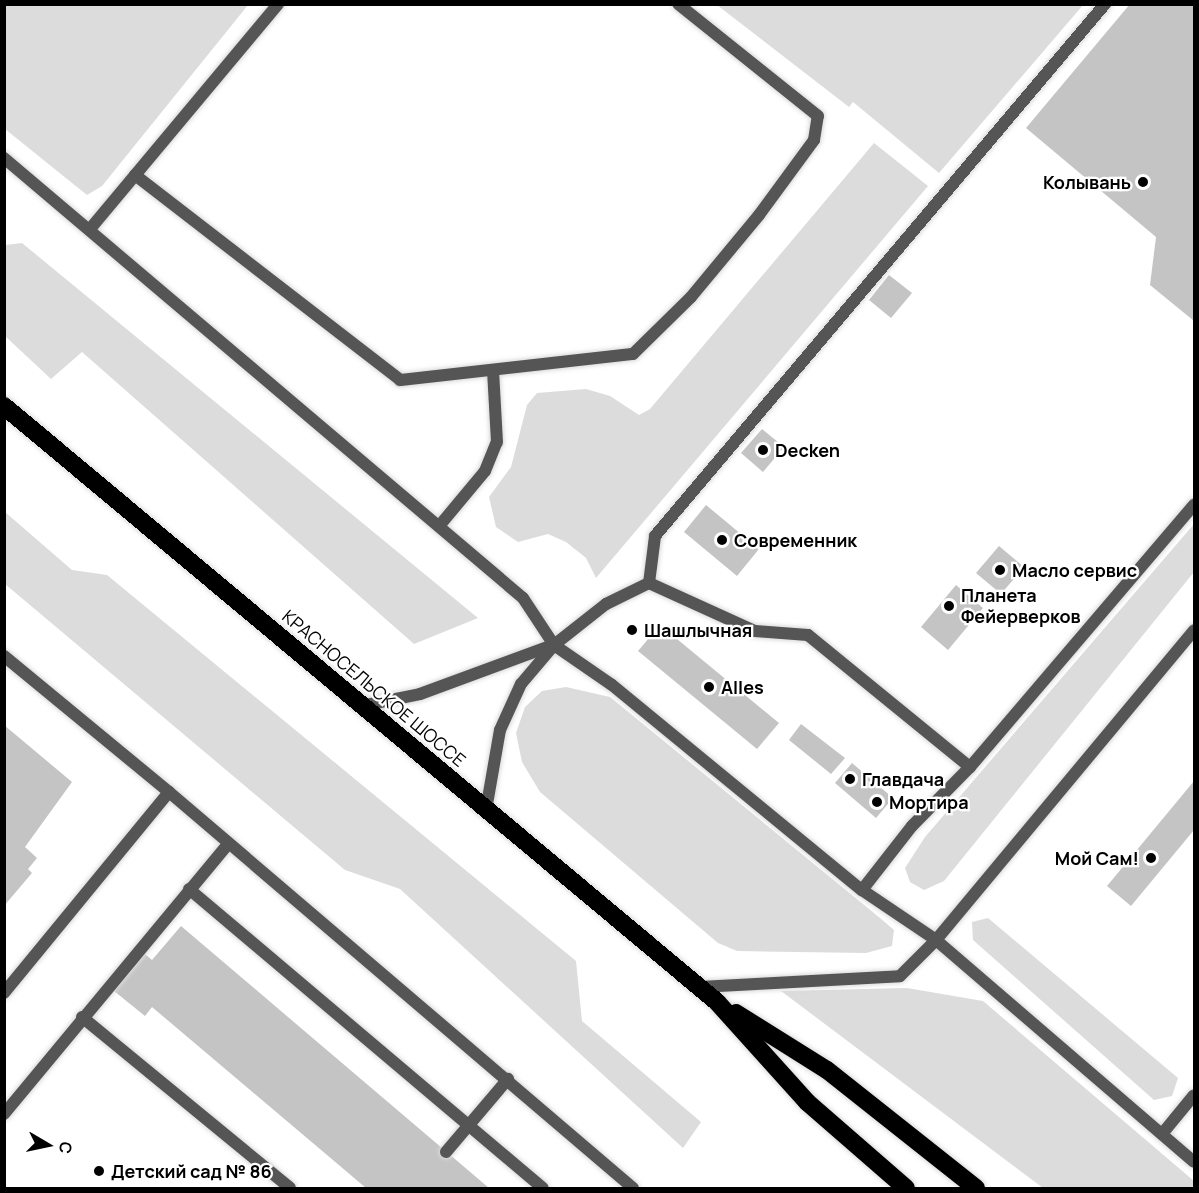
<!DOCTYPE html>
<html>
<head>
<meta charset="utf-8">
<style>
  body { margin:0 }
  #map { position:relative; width:1199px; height:1193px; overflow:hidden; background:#fff; font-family:Manrope,sans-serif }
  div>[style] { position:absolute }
  .green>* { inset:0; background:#dcdcdc }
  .building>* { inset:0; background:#c4c4c4 }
  .roads { filter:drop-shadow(0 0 2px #dbdbdb) drop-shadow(0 0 2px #dbdbdb) }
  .lane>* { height:12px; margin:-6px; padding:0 6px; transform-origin:6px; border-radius:6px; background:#555 }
  .highway>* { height:18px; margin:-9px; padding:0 9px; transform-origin:9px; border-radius:9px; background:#000 }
  .dots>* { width:16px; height:16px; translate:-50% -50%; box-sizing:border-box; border:3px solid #fff; border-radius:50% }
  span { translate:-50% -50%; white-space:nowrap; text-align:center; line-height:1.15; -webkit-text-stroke:4.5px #fff; paint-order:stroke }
  .poi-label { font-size:18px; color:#000; font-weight:700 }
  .right { translate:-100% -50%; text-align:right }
  .left { translate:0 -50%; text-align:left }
  .street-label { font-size:18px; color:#000 }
  .frame { position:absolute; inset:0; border:6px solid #000; pointer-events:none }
  .north { position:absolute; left:18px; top:1115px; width:60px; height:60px; -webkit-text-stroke:4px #fff; paint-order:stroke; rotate:99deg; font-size:16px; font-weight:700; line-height:24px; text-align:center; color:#000 }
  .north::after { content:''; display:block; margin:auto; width:21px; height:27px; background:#000; clip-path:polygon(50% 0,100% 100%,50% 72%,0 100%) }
</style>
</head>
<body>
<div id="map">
  <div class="green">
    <div style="clip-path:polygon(4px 5px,5px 4px,248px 5px,102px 186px,87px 195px,5px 129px)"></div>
    <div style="clip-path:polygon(717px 5px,1083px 5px,939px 173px,853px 102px,849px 107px)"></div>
    <div style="clip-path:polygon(874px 143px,928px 186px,596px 578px,586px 558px,566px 542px,548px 534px,518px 542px,496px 527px,489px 497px,511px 467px,527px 405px,537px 393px,586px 389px,610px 396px,639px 415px,650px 409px)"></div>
    <div style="clip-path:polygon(22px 243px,478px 618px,414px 644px,82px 352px,51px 379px,5px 336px,5px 245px)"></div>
    <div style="clip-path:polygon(5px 512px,72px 570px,107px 575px,576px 961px,582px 1021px,701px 1122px,683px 1148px,400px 889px,345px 870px,5px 584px)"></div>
    <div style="clip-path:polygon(1194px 524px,1194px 572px,944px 881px,924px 890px,910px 882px,905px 868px,925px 837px)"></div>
    <div style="clip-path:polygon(566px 687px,610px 697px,880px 918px,894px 930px,892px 946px,866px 953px,737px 951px,718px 943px,540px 792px,522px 762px,516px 733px,525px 707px,542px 691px)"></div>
    <div style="clip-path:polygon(988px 918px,1178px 1078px,1172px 1096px,1154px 1100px,973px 940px,972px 922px)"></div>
    <div style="clip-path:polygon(907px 988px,983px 1001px,1194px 1181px,1194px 1188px,1043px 1188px,781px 991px)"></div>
  </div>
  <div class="building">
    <div style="clip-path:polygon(1130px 4px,1194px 4px,1194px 321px,1150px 285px,1156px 237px,1026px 128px)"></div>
    <div style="clip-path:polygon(889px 275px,912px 293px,891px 318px,869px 300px)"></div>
    <div style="clip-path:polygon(762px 429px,784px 447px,763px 472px,741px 453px)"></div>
    <div style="clip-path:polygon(706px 505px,759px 549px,737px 576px,684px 532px)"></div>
    <div style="clip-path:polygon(999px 546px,1024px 567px,1001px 594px,976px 573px)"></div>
    <div style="clip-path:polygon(956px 585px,983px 608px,948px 650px,921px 627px)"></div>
    <div style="clip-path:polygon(660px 625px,779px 723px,757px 749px,638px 651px)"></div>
    <div style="clip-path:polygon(801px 724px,845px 758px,831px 774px,789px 740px)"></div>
    <div style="clip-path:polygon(4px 725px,72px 782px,25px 847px,37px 858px,28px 869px,32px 873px,4px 906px)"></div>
    <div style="clip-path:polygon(852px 763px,893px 798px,876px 818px,835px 783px)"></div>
    <div style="clip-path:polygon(1194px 781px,1194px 830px,1131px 906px,1107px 886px)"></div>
    <div style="clip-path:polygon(181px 926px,489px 1188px,366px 1188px,152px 1007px,145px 1016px,114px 991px,145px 954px,152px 960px)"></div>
  </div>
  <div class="roads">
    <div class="lane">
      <div style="left:4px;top:158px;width:680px;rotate:40.29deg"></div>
      <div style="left:523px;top:598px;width:56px;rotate:56.6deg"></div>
      <div style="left:554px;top:645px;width:70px;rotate:34.6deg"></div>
      <div style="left:612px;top:685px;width:323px;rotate:39.4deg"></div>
      <div style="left:862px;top:890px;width:89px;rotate:34deg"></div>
      <div style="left:936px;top:940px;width:340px;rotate:40.7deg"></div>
      <div style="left:135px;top:175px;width:335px;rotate:37.7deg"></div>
      <div style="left:400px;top:380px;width:234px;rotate:-6.4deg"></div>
      <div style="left:633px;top:354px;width:81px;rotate:-44.5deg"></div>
      <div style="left:691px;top:297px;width:107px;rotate:-50.3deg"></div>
      <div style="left:759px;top:215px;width:93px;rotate:-53.7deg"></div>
      <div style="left:814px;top:140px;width:24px;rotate:-81deg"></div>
      <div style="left:818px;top:116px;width:179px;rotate:-141.3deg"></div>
      <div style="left:90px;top:229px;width:293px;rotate:-50.1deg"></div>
      <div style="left:440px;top:525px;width:70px;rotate:-50.2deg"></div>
      <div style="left:485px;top:471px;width:31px;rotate:-68deg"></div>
      <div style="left:497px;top:442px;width:71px;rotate:-93.2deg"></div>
      <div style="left:649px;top:583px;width:47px;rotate:-82.7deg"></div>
      <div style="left:655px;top:536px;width:697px;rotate:-49.77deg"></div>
      <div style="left:4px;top:656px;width:214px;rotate:39.5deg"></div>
      <div style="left:169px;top:792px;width:260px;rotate:129.4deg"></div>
      <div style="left:361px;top:706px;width:60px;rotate:-11.5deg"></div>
      <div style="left:420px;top:694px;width:142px;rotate:-20.2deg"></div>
      <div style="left:169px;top:792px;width:610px;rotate:40.48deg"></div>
      <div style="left:486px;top:810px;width:81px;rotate:-80.1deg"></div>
      <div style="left:500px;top:730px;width:51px;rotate:-65.5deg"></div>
      <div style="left:521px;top:684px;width:51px;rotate:-49.8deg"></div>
      <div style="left:554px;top:645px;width:66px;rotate:-38.3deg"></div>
      <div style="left:606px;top:604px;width:48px;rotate:-26deg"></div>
      <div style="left:649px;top:583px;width:116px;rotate:24.4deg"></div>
      <div style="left:755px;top:631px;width:53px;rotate:4.3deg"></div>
      <div style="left:808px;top:635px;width:209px;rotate:39.2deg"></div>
      <div style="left:189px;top:889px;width:463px;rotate:40.2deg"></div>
      <div style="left:862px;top:890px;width:81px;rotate:-52deg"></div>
      <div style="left:912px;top:826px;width:83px;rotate:-45.5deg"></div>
      <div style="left:970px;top:767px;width:345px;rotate:-49.5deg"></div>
      <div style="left:700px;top:987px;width:200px;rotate:-3.1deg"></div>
      <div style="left:900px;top:976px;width:51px;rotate:-45deg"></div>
      <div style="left:936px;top:940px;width:403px;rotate:-50.2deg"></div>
      <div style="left:82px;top:1017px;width:269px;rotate:39.4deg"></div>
      <div style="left:4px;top:1114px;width:351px;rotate:-50.3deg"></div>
      <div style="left:1162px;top:1134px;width:50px;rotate:-50.6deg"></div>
      <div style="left:446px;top:1152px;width:96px;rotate:-49.7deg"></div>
    </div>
    <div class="highway">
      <div style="left:4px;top:406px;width:929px;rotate:39.89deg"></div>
      <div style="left:717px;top:1002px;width:135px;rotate:48deg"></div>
      <div style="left:807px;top:1102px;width:131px;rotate:41deg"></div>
      <div style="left:736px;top:1013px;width:107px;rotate:32.1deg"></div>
      <div style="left:827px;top:1070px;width:190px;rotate:38.4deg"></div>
    </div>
  </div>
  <div class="dots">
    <div style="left:1143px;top:182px;background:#000"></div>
    <div style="left:763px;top:450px;background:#000"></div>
    <div style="left:722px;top:540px;background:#000"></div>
    <div style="left:1000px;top:570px;background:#000"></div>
    <div style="left:949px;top:606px;background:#000"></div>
    <div style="left:632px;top:630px;background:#000"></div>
    <div style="left:709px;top:687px;background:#000"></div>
    <div style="left:850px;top:779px;background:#000"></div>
    <div style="left:877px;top:802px;background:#000"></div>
    <div style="left:1151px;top:858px;background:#000"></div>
    <div style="left:99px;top:1171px;background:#000"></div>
  </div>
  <div class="poi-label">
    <span class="right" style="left:1131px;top:182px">Колывань</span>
    <span class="left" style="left:775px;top:450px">Decken</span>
    <span class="left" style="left:734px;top:540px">Современник</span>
    <span class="left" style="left:1012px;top:570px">Масло сервис</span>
    <span class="left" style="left:961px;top:606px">Планета<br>Фейерверков</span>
    <span class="left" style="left:644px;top:630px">Шашлычная</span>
    <span class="left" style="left:721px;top:687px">Alles</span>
    <span class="left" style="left:862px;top:779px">Главдача</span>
    <span class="left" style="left:889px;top:802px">Мортира</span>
    <span class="right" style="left:1139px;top:858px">Мой Сам!</span>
    <span class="left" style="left:111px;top:1171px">Детский сад № 86</span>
  </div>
  <div class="street-label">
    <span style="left:374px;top:688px;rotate:40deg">КРАСНОСЕЛЬСКОЕ ШОССЕ</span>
  </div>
  <div class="frame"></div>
  <div class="north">С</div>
</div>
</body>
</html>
